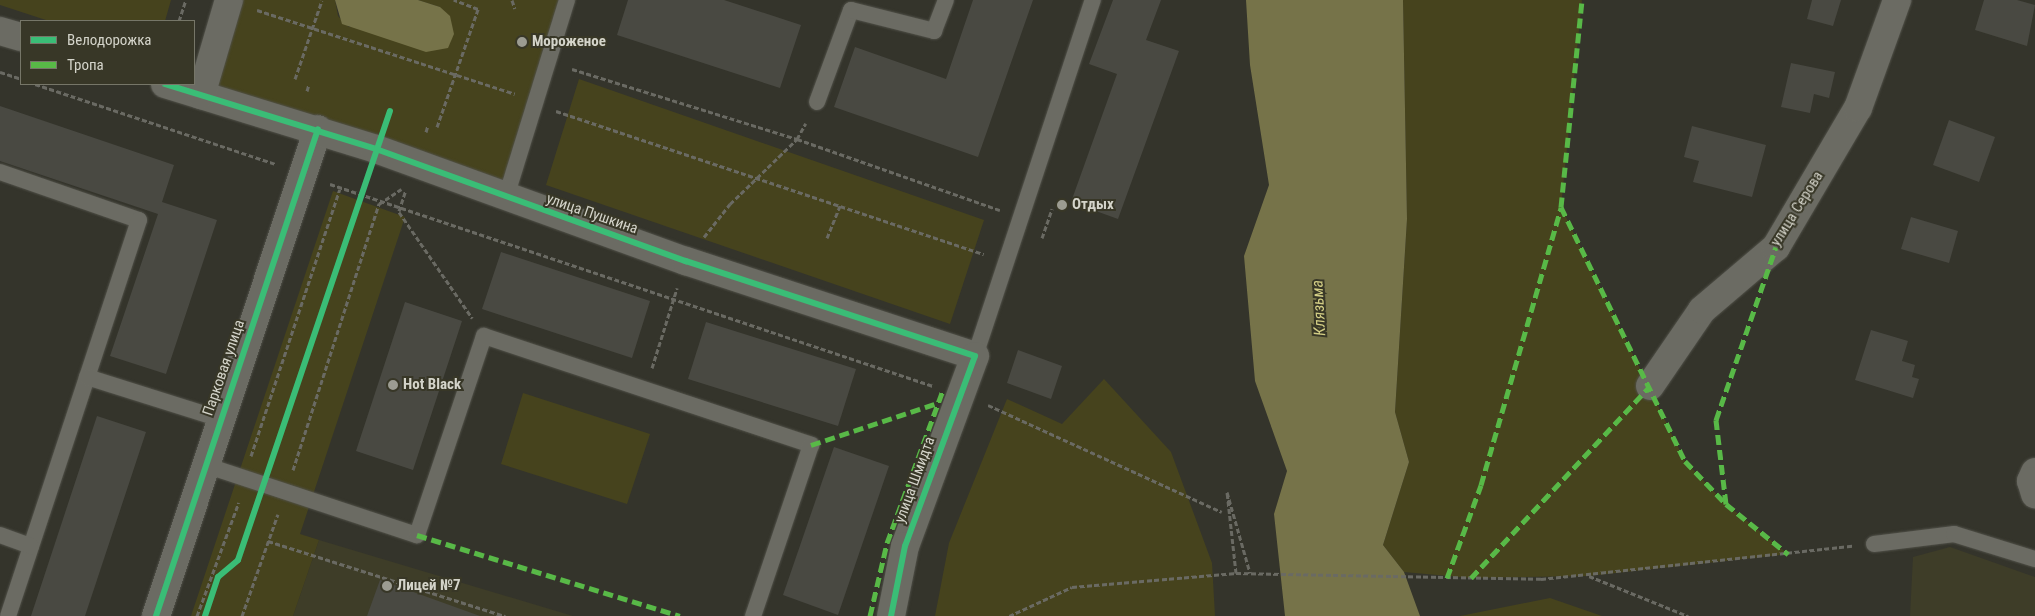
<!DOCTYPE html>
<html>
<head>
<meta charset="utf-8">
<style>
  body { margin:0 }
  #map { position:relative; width:2035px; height:616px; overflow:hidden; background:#34342b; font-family:"Roboto Condensed",sans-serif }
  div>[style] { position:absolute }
  .built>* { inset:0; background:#3e3d28 }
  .green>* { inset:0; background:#46431d }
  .water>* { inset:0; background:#767349 }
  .building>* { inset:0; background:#494942 }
  .path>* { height:3px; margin-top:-1.5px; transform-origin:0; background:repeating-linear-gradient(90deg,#6a6a63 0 5px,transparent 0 7.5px) }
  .roads { filter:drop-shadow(0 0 1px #505048) drop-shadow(0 0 1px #505048) }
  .service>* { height:16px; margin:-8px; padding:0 8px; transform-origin:8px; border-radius:8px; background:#6b6b63 }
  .minor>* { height:28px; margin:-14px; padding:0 14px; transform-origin:14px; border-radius:14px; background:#6b6b63 }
  .tertiary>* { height:28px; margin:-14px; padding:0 14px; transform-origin:14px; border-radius:14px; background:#6b6b63 }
  .quiet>* { height:5px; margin-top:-2.5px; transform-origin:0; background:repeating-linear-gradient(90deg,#58b947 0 10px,transparent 0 15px) }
  .cycleway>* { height:6px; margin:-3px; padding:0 3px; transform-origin:3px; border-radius:3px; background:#3abd76 }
  .dots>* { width:14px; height:14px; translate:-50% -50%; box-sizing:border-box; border:2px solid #383727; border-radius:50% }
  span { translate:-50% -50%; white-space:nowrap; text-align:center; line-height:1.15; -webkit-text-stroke:4px #383727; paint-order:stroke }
  .poi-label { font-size:15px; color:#d4d4ca; font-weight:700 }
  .left { translate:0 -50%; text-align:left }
  .street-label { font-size:15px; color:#d4d4ca }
  .water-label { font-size:16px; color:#d3ce85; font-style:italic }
  .legend { position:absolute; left:20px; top:20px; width:175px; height:65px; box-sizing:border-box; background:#383727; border:1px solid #767668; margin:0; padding:6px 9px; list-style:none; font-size:15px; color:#d4d4ca }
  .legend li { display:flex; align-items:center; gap:10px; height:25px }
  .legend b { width:25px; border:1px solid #767668 }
</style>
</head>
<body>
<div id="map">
  <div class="built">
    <div style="clip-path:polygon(319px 540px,573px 616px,293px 616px)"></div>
    <div style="clip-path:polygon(1950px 547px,2035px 577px,2035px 616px,1910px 616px,1913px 557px)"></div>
  </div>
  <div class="green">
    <div style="clip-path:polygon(0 0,171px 0,165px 21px,49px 21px,0 5px)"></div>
    <div style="clip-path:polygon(229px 0,335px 0,338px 16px,349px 27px,440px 7px,418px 0,567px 0,506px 197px,201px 95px)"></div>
    <div style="clip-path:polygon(1403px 0,1582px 0,1561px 207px,1685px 461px,1726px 504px,1788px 554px,1588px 576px,1471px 578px,1404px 572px,1383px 545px,1409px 462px,1395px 412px,1407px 219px)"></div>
    <div style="clip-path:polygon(579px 79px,984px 220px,950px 324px,546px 185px)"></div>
    <div style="clip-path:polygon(333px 191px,405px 217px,300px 534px,319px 540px,293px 616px,191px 616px)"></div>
    <div style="clip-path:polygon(1104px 379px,1171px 452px,1212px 563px,1215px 616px,935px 616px,949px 543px,1007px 399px,1062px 424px)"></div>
    <div style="clip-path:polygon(523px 393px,650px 434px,627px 504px,501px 464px)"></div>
    <div style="clip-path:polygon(1550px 598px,1602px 616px,1460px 616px)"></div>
  </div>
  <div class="water">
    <div style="clip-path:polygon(335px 0,418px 0,440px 7px,450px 16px,454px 34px,448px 48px,426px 52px,342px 24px)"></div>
    <div style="clip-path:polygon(1246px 0,1403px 0,1407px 219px,1395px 412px,1409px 462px,1383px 545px,1404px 572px,1420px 616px,1285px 616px,1274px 514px,1287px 471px,1255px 381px,1244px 256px,1269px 185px,1250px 65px)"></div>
  </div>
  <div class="building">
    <div style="clip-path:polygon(628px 0,724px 0,801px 25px,780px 88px,617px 35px)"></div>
    <div style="clip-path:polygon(973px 0,1033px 0,978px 157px,834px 107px,855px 47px,946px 79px)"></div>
    <div style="clip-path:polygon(1113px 0,1161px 0,1146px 40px,1179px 51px,1118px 219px,1071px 202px,1117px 74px,1089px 64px)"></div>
    <div style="clip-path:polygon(1812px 0,1841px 0,1833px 26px,1807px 19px)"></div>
    <div style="clip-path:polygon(1984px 0,2017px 0,2035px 5px,2027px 46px,1975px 30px)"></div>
    <div style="clip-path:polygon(519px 35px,528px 38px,525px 48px,516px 45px)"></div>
    <div style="clip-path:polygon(1791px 63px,1835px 72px,1829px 98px,1814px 94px,1810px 113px,1781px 107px)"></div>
    <div style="clip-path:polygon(0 106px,174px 165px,162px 202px,217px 220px,166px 374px,110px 356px,158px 214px,0 161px)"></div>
    <div style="clip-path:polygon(1949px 120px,1995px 137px,1979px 182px,1933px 165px)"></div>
    <div style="clip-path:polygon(1692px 126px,1766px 145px,1752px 197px,1693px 182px,1699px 161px,1684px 157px)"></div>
    <div style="clip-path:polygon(1911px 217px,1958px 231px,1949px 263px,1901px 249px)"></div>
    <div style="clip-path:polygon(501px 252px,650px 301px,632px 358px,482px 309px)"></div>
    <div style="clip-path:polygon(405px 302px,462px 321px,413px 470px,356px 451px)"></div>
    <div style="clip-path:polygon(706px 322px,856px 369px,838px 426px,688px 379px)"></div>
    <div style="clip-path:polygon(1871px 330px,1908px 341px,1902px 361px,1915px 365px,1912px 377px,1919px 379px,1913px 398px,1855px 380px)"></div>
    <div style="clip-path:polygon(1018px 350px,1062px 366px,1051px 399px,1007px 383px)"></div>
    <div style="clip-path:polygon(97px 416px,146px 432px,85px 616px,31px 616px)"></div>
    <div style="clip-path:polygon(834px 447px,889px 466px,838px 615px,783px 595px)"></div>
    <div style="clip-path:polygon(380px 580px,480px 616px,367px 616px)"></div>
  </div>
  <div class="path">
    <div style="left:512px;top:0;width:9px;rotate:72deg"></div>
    <div style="left:257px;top:10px;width:271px;rotate:18deg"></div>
    <div style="left:179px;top:21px;width:22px;rotate:-72deg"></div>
    <div style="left:572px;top:69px;width:236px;rotate:17.3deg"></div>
    <div style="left:797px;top:139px;width:215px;rotate:19.3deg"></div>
    <div style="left:0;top:72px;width:22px;rotate:18deg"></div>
    <div style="left:295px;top:79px;width:83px;rotate:-71.1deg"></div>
    <div style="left:35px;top:84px;width:254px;rotate:18.4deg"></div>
    <div style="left:307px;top:91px;width:7px;rotate:-74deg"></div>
    <div style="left:556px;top:111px;width:451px;rotate:18.5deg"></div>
    <div style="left:437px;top:127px;width:125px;rotate:-70.8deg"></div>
    <div style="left:478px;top:9px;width:26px;rotate:-159deg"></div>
    <div style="left:426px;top:132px;width:7px;rotate:-74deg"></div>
    <div style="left:330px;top:184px;width:636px;rotate:18.52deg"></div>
    <div style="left:399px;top:211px;width:22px;rotate:-72deg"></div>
    <div style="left:399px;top:212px;width:129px;rotate:55.4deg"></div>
    <div style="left:704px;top:237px;width:42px;rotate:-51.8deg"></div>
    <div style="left:730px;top:204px;width:93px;rotate:-44.1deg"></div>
    <div style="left:797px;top:139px;width:18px;rotate:-61deg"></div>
    <div style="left:827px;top:238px;width:35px;rotate:-68deg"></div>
    <div style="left:1042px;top:238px;width:31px;rotate:-71deg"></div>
    <div style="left:652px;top:368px;width:84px;rotate:-72.6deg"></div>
    <div style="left:988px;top:405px;width:257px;rotate:24.6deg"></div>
    <div style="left:251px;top:456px;width:281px;rotate:-71.6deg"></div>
    <div style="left:293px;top:470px;width:280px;rotate:-72.1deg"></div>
    <div style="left:379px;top:204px;width:27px;rotate:-34deg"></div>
    <div style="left:268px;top:541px;width:249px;rotate:17.6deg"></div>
    <div style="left:1236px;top:573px;width:81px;rotate:-96.3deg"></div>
    <div style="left:1227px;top:492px;width:84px;rotate:74.1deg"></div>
    <div style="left:1589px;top:576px;width:107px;rotate:22deg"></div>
    <div style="left:197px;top:616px;width:121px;rotate:-69.8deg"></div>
    <div style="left:242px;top:616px;width:108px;rotate:-70.6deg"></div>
    <div style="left:1009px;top:616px;width:69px;rotate:-24.7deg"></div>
    <div style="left:1072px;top:587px;width:165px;rotate:-4.9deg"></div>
    <div style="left:1236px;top:573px;width:305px;rotate:1.1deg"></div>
    <div style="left:1541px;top:579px;width:313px;rotate:-6.1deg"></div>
  </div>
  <div class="roads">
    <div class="service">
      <div style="left:817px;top:102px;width:98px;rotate:-69.7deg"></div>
      <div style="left:851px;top:10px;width:86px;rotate:14.2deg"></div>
      <div style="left:934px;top:31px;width:33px;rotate:-69deg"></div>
      <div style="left:0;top:172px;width:147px;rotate:19.1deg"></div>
      <div style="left:139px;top:220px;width:417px;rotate:108.3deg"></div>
      <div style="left:506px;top:197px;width:206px;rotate:-72.8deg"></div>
      <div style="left:975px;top:356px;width:375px;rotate:-71.7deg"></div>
      <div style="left:87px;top:377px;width:139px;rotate:17.5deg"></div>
      <div style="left:205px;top:465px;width:223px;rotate:18.3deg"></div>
      <div style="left:417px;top:535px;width:210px;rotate:-71.4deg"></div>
      <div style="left:484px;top:336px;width:345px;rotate:18.4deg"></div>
      <div style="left:811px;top:445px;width:181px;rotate:108.7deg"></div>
      <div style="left:0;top:535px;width:33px;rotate:20deg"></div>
      <div style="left:1874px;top:544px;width:81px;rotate:-7.1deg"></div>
      <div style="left:1954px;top:534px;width:85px;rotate:17.2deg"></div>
    </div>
    <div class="minor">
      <div style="left:1650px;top:386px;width:92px;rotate:-55.6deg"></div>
      <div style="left:1702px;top:310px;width:97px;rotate:-40.4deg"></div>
      <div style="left:1776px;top:247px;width:161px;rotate:-59.5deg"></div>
      <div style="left:1858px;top:108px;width:115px;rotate:-70.1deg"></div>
      <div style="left:2035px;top:472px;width:10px;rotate:114deg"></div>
      <div style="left:2031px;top:481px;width:14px;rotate:73deg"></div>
      <div style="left:156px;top:616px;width:513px;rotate:-71.6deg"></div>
    </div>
    <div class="tertiary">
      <div style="left:0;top:31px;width:22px;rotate:16deg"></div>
      <div style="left:165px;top:84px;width:221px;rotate:17.1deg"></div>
      <div style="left:376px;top:149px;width:330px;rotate:19.9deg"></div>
      <div style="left:686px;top:261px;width:304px;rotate:18.2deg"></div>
      <div style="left:975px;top:356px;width:202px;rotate:110.2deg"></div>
      <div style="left:905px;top:546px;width:71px;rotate:101.3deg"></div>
      <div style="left:201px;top:95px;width:99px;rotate:-73.6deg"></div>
    </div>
  </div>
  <div class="quiet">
    <div style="left:1561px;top:207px;width:283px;rotate:64deg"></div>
    <div style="left:1685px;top:461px;width:59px;rotate:46.4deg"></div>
    <div style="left:1726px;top:504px;width:80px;rotate:38.9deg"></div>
    <div style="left:811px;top:445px;width:133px;rotate:-18.4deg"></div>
    <div style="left:1726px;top:504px;width:85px;rotate:-96.8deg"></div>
    <div style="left:1716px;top:420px;width:183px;rotate:-70.9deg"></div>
    <div style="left:417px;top:535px;width:275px;rotate:17.1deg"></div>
    <div style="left:1447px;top:578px;width:99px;rotate:-69.9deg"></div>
    <div style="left:1481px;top:485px;width:289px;rotate:-73.9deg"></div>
    <div style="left:1561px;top:207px;width:208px;rotate:-84.2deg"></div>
    <div style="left:1471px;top:578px;width:262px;rotate:-47deg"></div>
    <div style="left:870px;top:616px;width:75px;rotate:-76.9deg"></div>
    <div style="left:887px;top:543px;width:163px;rotate:-69.9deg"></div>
  </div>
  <div class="cycleway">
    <div style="left:165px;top:84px;width:221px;rotate:17.1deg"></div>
    <div style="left:376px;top:149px;width:330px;rotate:19.9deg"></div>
    <div style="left:686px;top:261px;width:304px;rotate:18.2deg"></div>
    <div style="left:975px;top:356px;width:202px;rotate:110.2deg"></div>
    <div style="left:905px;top:546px;width:71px;rotate:101.3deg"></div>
    <div style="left:156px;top:616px;width:513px;rotate:-71.6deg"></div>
    <div style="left:205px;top:616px;width:41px;rotate:-71.6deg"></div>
    <div style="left:218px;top:577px;width:26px;rotate:-40deg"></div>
    <div style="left:238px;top:560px;width:474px;rotate:-71.3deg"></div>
  </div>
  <div class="dots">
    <div style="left:522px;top:42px;background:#9c9c92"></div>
    <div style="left:1062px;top:205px;background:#9c9c92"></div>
    <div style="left:393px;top:385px;background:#9c9c92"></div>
    <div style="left:387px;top:586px;background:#9c9c92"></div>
  </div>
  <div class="poi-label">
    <span class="left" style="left:532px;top:42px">Мороженое</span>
    <span class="left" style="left:1072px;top:205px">Отдых</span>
    <span class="left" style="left:403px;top:385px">Hot Black</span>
    <span class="left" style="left:397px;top:586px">Лицей №7</span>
  </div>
  <div class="street-label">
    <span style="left:1797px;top:209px;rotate:-58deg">улица Серова</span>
    <span style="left:592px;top:214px;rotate:19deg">улица Пушкина</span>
    <span style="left:224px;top:368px;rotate:-71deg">Парковая улица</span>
    <span style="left:915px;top:480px;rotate:-70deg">улица Шмидта</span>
  </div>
  <div class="water-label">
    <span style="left:1319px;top:308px;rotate:-93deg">Клязьма</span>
  </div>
  <ul class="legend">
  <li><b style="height:6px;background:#3abd76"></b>Велодорожка</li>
  <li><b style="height:6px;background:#58b947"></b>Тропа</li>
  </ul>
</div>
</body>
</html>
